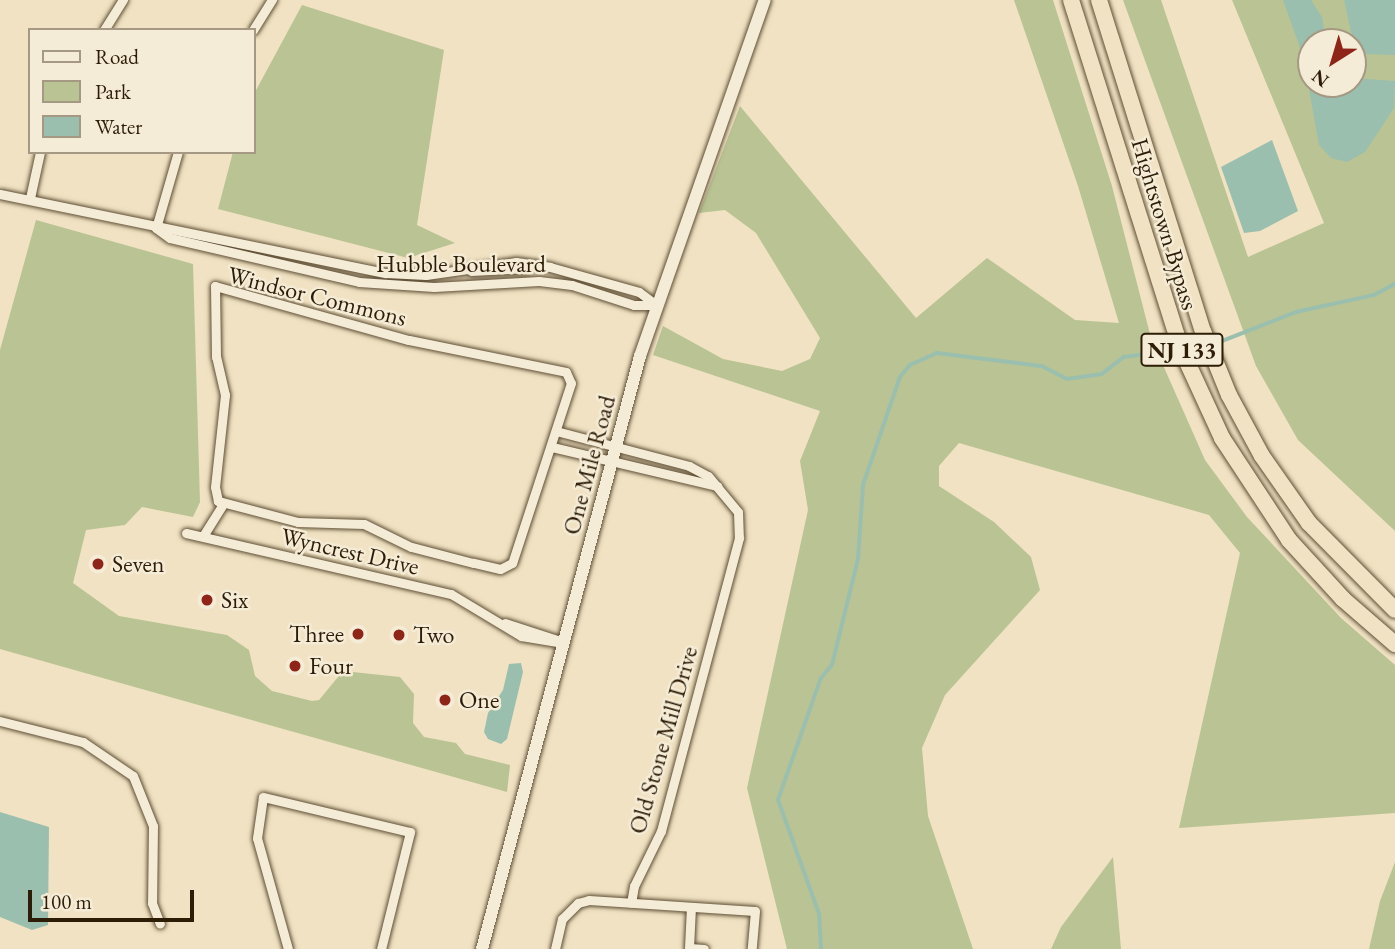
<!DOCTYPE html>
<html>
<head>
<meta charset="utf-8">
<style>
  body { margin:0 }
  #map { position:relative; width:1395px; height:949px; overflow:hidden; background:#f0e2c2; font-family:"EB Garamond",serif }
  div>[style] { position:absolute }
  .green>* { inset:0; background:#bac393 }
  .water>* { inset:0; background:#9bbfae }
  .stream>* { height:3.5px; margin:-1.75px; padding:0 1.75px; transform-origin:1.75px; border-radius:1.75px; background:#9bbfae }
  .roads { filter:drop-shadow(0 0 2px #5e4e35) drop-shadow(0 0 2px #5e4e35) }
  .street>* { height:9px; margin:-4.5px; padding:0 4.5px; transform-origin:4.5px; border-radius:4.5px; background:#f5ecd7 }
  .secondary>* { height:12px; margin:-6px; padding:0 6px; transform-origin:6px; border-radius:6px; background:#f5ecd7 }
  .highway>* { height:16px; margin:-8px; padding:0 8px; transform-origin:8px; border-radius:8px; background:#f0e2c2 }
  .dots>* { width:19px; height:19px; translate:-50% -50%; box-sizing:border-box; border:4px solid #f5ecd7; border-radius:50% }
  span { translate:-50% -50%; white-space:nowrap; text-align:center; line-height:1.15; -webkit-text-stroke:5px #f5ecd7; paint-order:stroke }
  .shield-label span { padding:2px 5px; background:#f5ecd7; border:2px solid; border-radius:5px; -webkit-text-stroke-width:0 }
  .shield-label { font-size:23px; color:#2e1d06; font-weight:700 }
  .street-label { font-size:24px; color:#2e1d06 }
  .poi-label { font-size:24px; color:#2e1d06 }
  .left { translate:0 -50%; text-align:left }
  .right { translate:-100% -50%; text-align:right }
  .legend { position:absolute; left:28px; top:28px; width:228px; height:126px; box-sizing:border-box; background:#f5ecd7; border:2px solid #a59983; margin:0; padding:9px 12px; list-style:none; font-size:21px; color:#2e1d06 }
  .legend li { display:flex; align-items:center; gap:14px; height:35px }
  .legend b { width:35px; border:2px solid #a59983 }
  .north { position:absolute; left:1297px; top:28px; width:70px; height:70px; box-sizing:border-box; background:#f5ecd7; border:2px solid #a59983; border-radius:50%; rotate:217deg; font-size:19px; font-weight:700; line-height:28px; text-align:center; color:#2e1d06 }
  .north::after { content:''; display:block; margin:auto; width:24px; height:32px; background:#8f2418; clip-path:polygon(50% 0,100% 100%,50% 72%,0 100%) }
  .scale { position:absolute; left:28px; top:890px; width:166px; height:32px; box-sizing:border-box; border:4px solid #2e1d06; border-top:0; padding-left:9px; font-size:21px; line-height:24px; white-space:nowrap; color:#2e1d06; -webkit-text-stroke:5px #f5ecd7; paint-order:stroke }
</style>
</head>
<body>
<div id="map">
  <div class="green">
    <div style="clip-path:polygon(1014px 0,1053px 0,1112px 186px,1151px 338px,1205px 460px,1247px 517px,1341px 618px,1395px 665px,1395px 813px,1179px 828px,1240px 553px,1209px 515px,959px 443px,939px 466px,939px 486px,994px 522px,1031px 557px,1040px 590px,945px 695px,922px 748px,928px 816px,973px 949px,787px 949px,747px 788px,808px 510px,800px 461px,820px 411px,653px 355px,663px 326px,723px 359px,782px 371px,810px 359px,820px 338px,756px 233px,725px 210px,699px 213px,740px 106px,916px 318px,987px 258px,1075px 320px,1119px 323px,1078px 186px)"></div>
    <div style="clip-path:polygon(evenodd,1123px 0,1161px 0,1248px 257px,1324px 223px,1232px 0,1395px 0,1395px 531px,1298px 440px,1256px 366px,1123px 0,1311px 42px,1353px 42px,1353px 84px,1311px 84px,1311px 42px)"></div>
    <div style="clip-path:polygon(302px 5px,444px 50px,417px 225px,455px 243px,408px 258px,218px 209px,233px 152px,254px 152px,254px 94px)"></div>
    <div style="clip-path:polygon(36px 220px,193px 264px,200px 502px,193px 517px,142px 507px,125px 525px,86px 530px,73px 583px,119px 616px,227px 635px,249px 650px,255px 676px,272px 691px,312px 701px,319px 700px,343px 671px,400px 677px,414px 694px,413px 723px,424px 737px,456px 743px,465px 754px,510px 765px,507px 792px,0 649px,0 350px)"></div>
    <div style="clip-path:polygon(1113px 857px,1121px 949px,1051px 949px,1061px 927px)"></div>
    <div style="clip-path:polygon(1395px 862px,1395px 949px,1369px 949px,1380px 901px)"></div>
  </div>
  <div class="water">
    <div style="clip-path:polygon(1283px 0,1311px 0,1322px 17px,1326px 42px,1311px 42px,1311px 84px,1353px 84px,1353px 78px,1395px 81px,1394px 108px,1365px 152px,1347px 162px,1331px 158px,1319px 145px,1303px 56px)"></div>
    <div style="clip-path:polygon(1344px 0,1395px 0,1395px 55px,1364px 54px,1354px 46px)"></div>
    <div style="clip-path:polygon(1272px 140px,1298px 211px,1260px 231px,1244px 233px,1221px 167px)"></div>
    <div style="clip-path:polygon(521px 663px,523px 672px,507px 739px,501px 744px,488px 739px,484px 732px,488px 713px,503px 690px,509px 664px)"></div>
    <div style="clip-path:polygon(0 812px,49px 827px,48px 925px,32px 930px,0 917px)"></div>
  </div>
  <div class="stream">
    <div style="left:1220px;top:342px;width:82px;rotate:-21.5deg"></div>
    <div style="left:1296px;top:312px;width:80px;rotate:-12.3deg"></div>
    <div style="left:1374px;top:295px;width:24px;rotate:-28deg"></div>
    <div style="left:821px;top:949px;width:35px;rotate:-93deg"></div>
    <div style="left:819px;top:914px;width:121px;rotate:-109.8deg"></div>
    <div style="left:778px;top:800px;width:129px;rotate:-70.6deg"></div>
    <div style="left:821px;top:678px;width:17px;rotate:-50deg"></div>
    <div style="left:832px;top:665px;width:109px;rotate:-76.2deg"></div>
    <div style="left:858px;top:559px;width:74px;rotate:-86.1deg"></div>
    <div style="left:863px;top:485px;width:114px;rotate:-71.1deg"></div>
    <div style="left:900px;top:377px;width:16px;rotate:-50deg"></div>
    <div style="left:910px;top:365px;width:30px;rotate:-24deg"></div>
    <div style="left:937px;top:353px;width:106px;rotate:7.1deg"></div>
    <div style="left:1042px;top:366px;width:28px;rotate:27deg"></div>
    <div style="left:1067px;top:379px;width:35px;rotate:-8deg"></div>
    <div style="left:1102px;top:374px;width:28px;rotate:-38deg"></div>
    <div style="left:1124px;top:357px;width:45px;rotate:-7.6deg"></div>
  </div>
  <div class="roads">
    <div class="street">
      <div style="left:104px;top:30px;width:36px;rotate:-58deg"></div>
      <div style="left:253px;top:30px;width:36px;rotate:-58deg"></div>
      <div style="left:0;top:194px;width:394px;rotate:11.6deg"></div>
      <div style="left:386px;top:273px;width:40px;rotate:2.9deg"></div>
      <div style="left:426px;top:275px;width:91px;rotate:-8.2deg"></div>
      <div style="left:516px;top:262px;width:34px;rotate:8deg"></div>
      <div style="left:550px;top:267px;width:92px;rotate:15.7deg"></div>
      <div style="left:639px;top:292px;width:21px;rotate:37deg"></div>
      <div style="left:30px;top:198px;width:47px;rotate:-77.7deg"></div>
      <div style="left:156px;top:228px;width:17px;rotate:36deg"></div>
      <div style="left:170px;top:238px;width:194px;rotate:13.1deg"></div>
      <div style="left:359px;top:282px;width:75px;rotate:3.8deg"></div>
      <div style="left:434px;top:287px;width:105px;rotate:-3.3deg"></div>
      <div style="left:539px;top:281px;width:33px;rotate:7deg"></div>
      <div style="left:572px;top:285px;width:65px;rotate:17.9deg"></div>
      <div style="left:634px;top:305px;width:22px"></div>
      <div style="left:156px;top:228px;width:79px;rotate:-73.9deg"></div>
      <div style="left:471px;top:271px;width:56px;rotate:-3.1deg"></div>
      <div style="left:215px;top:286px;width:201px;rotate:15.6deg"></div>
      <div style="left:409px;top:340px;width:160px;rotate:11.5deg"></div>
      <div style="left:566px;top:372px;width:12px;rotate:66deg"></div>
      <div style="left:571px;top:383px;width:189px;rotate:108.1deg"></div>
      <div style="left:512px;top:563px;width:13px;rotate:153deg"></div>
      <div style="left:500px;top:569px;width:28px;rotate:-167deg"></div>
      <div style="left:473px;top:563px;width:64px;rotate:-165.5deg"></div>
      <div style="left:411px;top:547px;width:52px;rotate:-153.9deg"></div>
      <div style="left:364px;top:524px;width:66px;rotate:-178.3deg"></div>
      <div style="left:298px;top:522px;width:83px;rotate:-165.3deg"></div>
      <div style="left:218px;top:501px;width:14px;rotate:-102deg"></div>
      <div style="left:215px;top:487px;width:93px;rotate:-83.8deg"></div>
      <div style="left:225px;top:395px;width:39px;rotate:-103deg"></div>
      <div style="left:216px;top:357px;width:71px;rotate:-90.8deg"></div>
      <div style="left:556px;top:431px;width:138px;rotate:14.7deg"></div>
      <div style="left:689px;top:466px;width:21px;rotate:28deg"></div>
      <div style="left:708px;top:476px;width:47px;rotate:50.2deg"></div>
      <div style="left:738px;top:512px;width:26px;rotate:88deg"></div>
      <div style="left:739px;top:538px;width:303px;rotate:104.9deg"></div>
      <div style="left:661px;top:831px;width:61px;rotate:116.1deg"></div>
      <div style="left:634px;top:886px;width:17px;rotate:100deg"></div>
      <div style="left:552px;top:447px;width:170px;rotate:13.3deg"></div>
      <div style="left:186px;top:533px;width:272px;rotate:13deg"></div>
      <div style="left:451px;top:594px;width:82px;rotate:31deg"></div>
      <div style="left:521px;top:636px;width:43px;rotate:9.5deg"></div>
      <div style="left:203px;top:536px;width:38px;rotate:-58deg"></div>
      <div style="left:505px;top:623px;width:55px;rotate:18.1deg"></div>
      <div style="left:0;top:721px;width:86px;rotate:14.2deg"></div>
      <div style="left:83px;top:742px;width:60px;rotate:34.2deg"></div>
      <div style="left:133px;top:776px;width:54px;rotate:68.2deg"></div>
      <div style="left:153px;top:826px;width:77px;rotate:90.7deg"></div>
      <div style="left:152px;top:903px;width:22px;rotate:69deg"></div>
      <div style="left:691px;top:907px;width:41px;rotate:92.8deg"></div>
      <div style="left:689px;top:948px;width:15px;rotate:4deg"></div>
      <div style="left:288px;top:949px;width:115px;rotate:-105.6deg"></div>
      <div style="left:257px;top:838px;width:41px;rotate:-81.7deg"></div>
      <div style="left:263px;top:797px;width:151px;rotate:13.4deg"></div>
      <div style="left:410px;top:832px;width:121px;rotate:103.9deg"></div>
      <div style="left:555px;top:949px;width:31px;rotate:-77deg"></div>
      <div style="left:562px;top:919px;width:23px;rotate:-45deg"></div>
      <div style="left:578px;top:903px;width:11px;rotate:-15deg"></div>
      <div style="left:589px;top:900px;width:166px;rotate:3.8deg"></div>
      <div style="left:755px;top:911px;width:38px;rotate:95deg"></div>
    </div>
    <div class="secondary">
      <div style="left:482px;top:949px;width:614px;rotate:-75.08deg"></div>
      <div style="left:640px;top:356px;width:377px;rotate:-70.7deg"></div>
    </div>
    <div class="highway">
      <div style="left:1071px;top:0;width:368px;rotate:72.5deg"></div>
      <div style="left:1182px;top:351px;width:96px;rotate:65.3deg"></div>
      <div style="left:1222px;top:438px;width:122px;rotate:56.7deg"></div>
      <div style="left:1289px;top:540px;width:80px;rotate:47.5deg"></div>
      <div style="left:1343px;top:599px;width:69px;rotate:40.9deg"></div>
      <div style="left:1099px;top:0;width:347px;rotate:72.6deg"></div>
      <div style="left:1203px;top:331px;width:69px;rotate:67.9deg"></div>
      <div style="left:1229px;top:395px;width:69px;rotate:61.6deg"></div>
      <div style="left:1262px;top:456px;width:82px;rotate:55deg"></div>
      <div style="left:1309px;top:523px;width:122px;rotate:45.3deg"></div>
    </div>
  </div>
  <div class="dots">
    <div style="left:98px;top:564px;background:#8f2418"></div>
    <div style="left:207px;top:600px;background:#8f2418"></div>
    <div style="left:358px;top:634px;background:#8f2418"></div>
    <div style="left:399px;top:635px;background:#8f2418"></div>
    <div style="left:295px;top:666px;background:#8f2418"></div>
    <div style="left:445px;top:700px;background:#8f2418"></div>
  </div>
  <div class="shield-label">
    <span style="left:1182px;top:350px">NJ 133</span>
  </div>
  <div class="street-label">
    <span style="left:1165px;top:224px;rotate:73deg">Hightstown Bypass</span>
    <span style="left:461px;top:264px">Hubble Boulevard</span>
    <span style="left:317px;top:296px;rotate:14deg">Windsor Commons</span>
    <span style="left:589px;top:465px;rotate:-75deg">One Mile Road</span>
    <span style="left:350px;top:551px;rotate:13deg">Wyncrest Drive</span>
    <span style="left:663px;top:740px;rotate:-74deg">Old Stone Mill Drive</span>
  </div>
  <div class="poi-label">
    <span class="left" style="left:112px;top:564px">Seven</span>
    <span class="left" style="left:221px;top:600px">Six</span>
    <span class="right" style="left:344px;top:634px">Three</span>
    <span class="left" style="left:413px;top:635px">Two</span>
    <span class="left" style="left:309px;top:666px">Four</span>
    <span class="left" style="left:459px;top:700px">One</span>
  </div>
  <ul class="legend">
  <li><b style="height:9px;background:#f5ecd7"></b>Road</li>
  <li><b style="height:19px;background:#bac393"></b>Park</li>
  <li><b style="height:19px;background:#9bbfae"></b>Water</li>
  </ul>
  <div class="north">N</div>
  <div class="scale">100 m</div>
</div>
</body>
</html>
